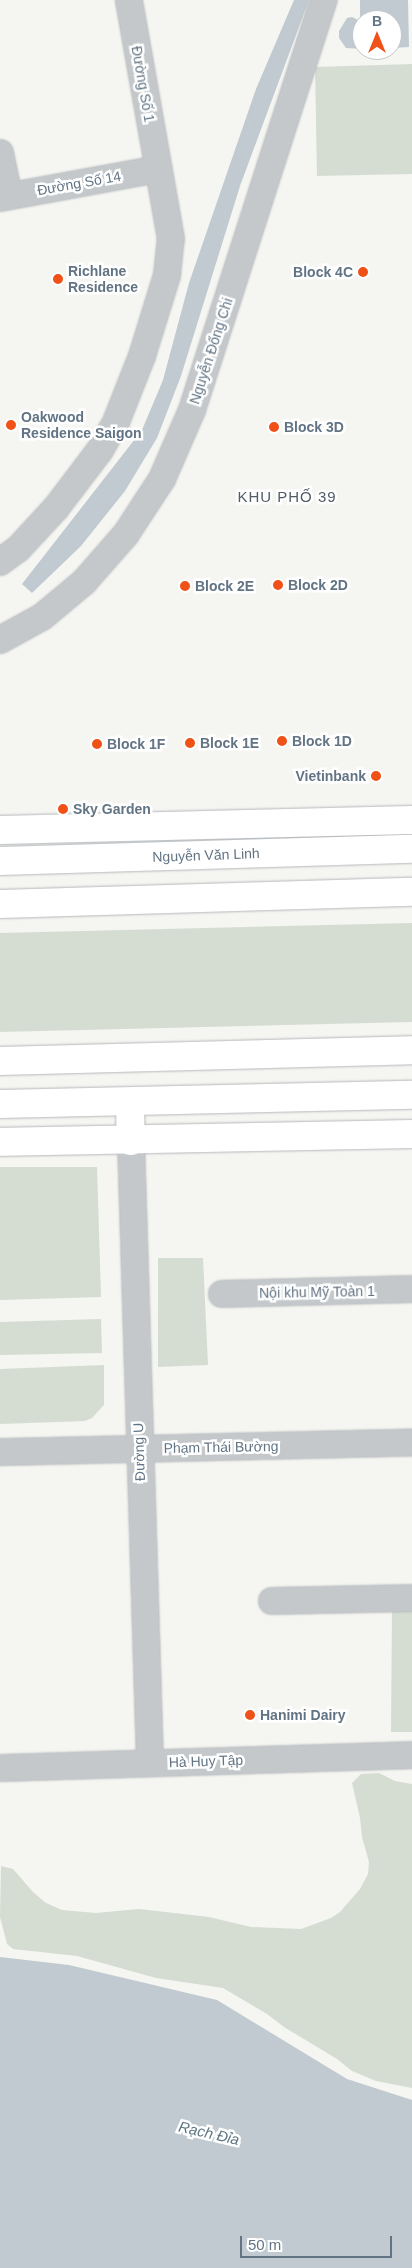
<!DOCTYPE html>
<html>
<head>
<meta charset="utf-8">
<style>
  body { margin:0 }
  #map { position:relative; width:412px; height:2268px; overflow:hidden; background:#f5f5f1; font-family:Arial,sans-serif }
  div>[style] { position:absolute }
  .green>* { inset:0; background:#d5ddd2 }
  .water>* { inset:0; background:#c0cad0 }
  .roads { filter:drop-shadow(0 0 1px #b5b9bd) drop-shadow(0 0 1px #b5b9bd) }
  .minor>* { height:26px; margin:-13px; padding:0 13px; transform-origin:13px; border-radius:13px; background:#c4c8cb }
  .major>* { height:28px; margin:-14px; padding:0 14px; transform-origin:14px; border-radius:14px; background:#fff }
  .highway>* { height:28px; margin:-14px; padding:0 14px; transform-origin:14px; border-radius:14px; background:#fff }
  .dots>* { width:14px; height:14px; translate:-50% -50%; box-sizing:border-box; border:2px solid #fff; border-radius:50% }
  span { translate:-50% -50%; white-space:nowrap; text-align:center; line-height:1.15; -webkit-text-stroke:5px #fff; paint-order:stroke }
  .street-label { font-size:14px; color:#627484 }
  .poi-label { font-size:14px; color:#627484; font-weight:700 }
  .left { translate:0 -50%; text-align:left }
  .right { translate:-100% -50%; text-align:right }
  .neighbourhood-label { font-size:15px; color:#505d69; letter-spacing:1px }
  .water-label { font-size:15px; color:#5d7782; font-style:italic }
  .north { position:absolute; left:352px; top:10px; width:50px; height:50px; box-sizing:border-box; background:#fff; border:1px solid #c0c7ce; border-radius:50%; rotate:0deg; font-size:14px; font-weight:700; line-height:20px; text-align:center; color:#627484 }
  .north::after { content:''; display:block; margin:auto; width:18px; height:22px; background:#ef5117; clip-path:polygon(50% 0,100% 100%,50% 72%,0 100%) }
  .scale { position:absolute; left:240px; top:2236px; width:152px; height:22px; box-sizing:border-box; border:2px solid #627484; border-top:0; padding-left:6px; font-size:15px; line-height:18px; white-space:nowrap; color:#627484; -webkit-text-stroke:4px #fff; paint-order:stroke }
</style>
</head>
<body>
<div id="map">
  <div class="green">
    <div style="clip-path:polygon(412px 64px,412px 174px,317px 176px,315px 67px)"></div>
    <div style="clip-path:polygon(412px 923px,412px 1022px,0 1032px,0 933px)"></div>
    <div style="clip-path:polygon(0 1167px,97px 1167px,101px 1297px,0 1300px)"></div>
    <div style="clip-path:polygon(158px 1258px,203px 1258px,208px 1365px,158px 1367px)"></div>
    <div style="clip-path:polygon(101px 1319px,102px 1353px,0 1355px,0 1322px)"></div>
    <div style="clip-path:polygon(104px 1365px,104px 1405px,92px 1418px,85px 1421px,0 1424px,0 1369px)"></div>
    <div style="clip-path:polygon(392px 1610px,412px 1610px,412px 1732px,391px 1732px)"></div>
    <div style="clip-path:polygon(379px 1773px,395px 1781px,412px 1784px,412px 2088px,376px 2081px,352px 2071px,337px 2059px,284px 2027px,267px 2014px,223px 1988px,156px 1978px,77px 1956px,13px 1949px,7px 1944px,0 1917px,1px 1866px,13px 1869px,33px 1892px,46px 1903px,62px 1910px,96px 1913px,139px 1909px,209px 1917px,251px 1927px,301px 1929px,331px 1918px,340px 1912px,360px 1889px,368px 1874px,369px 1862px,362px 1837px,360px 1818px,352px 1783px,361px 1774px)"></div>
  </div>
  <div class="water">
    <div style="clip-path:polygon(294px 0,309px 0,240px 186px,181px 376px,157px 438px,125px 491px,81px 546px,32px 593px,22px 584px,142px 430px,163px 380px,189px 283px,256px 89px)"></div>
    <div style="clip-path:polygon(360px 0,408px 0,409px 47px,392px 48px,392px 20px,362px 20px,362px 49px,346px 48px,339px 38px,339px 31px,347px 18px,352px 17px,360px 21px)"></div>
    <div style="clip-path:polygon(0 1957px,69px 1965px,217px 2000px,347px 2079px,412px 2100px,412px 2268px,0 2268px)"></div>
  </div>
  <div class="roads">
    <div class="minor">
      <div style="left:0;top:153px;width:44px;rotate:78.2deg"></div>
      <div style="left:0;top:198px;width:161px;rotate:-10.4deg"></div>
      <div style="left:0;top:562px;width:22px;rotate:-36deg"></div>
      <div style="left:18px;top:549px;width:56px;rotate:-47.2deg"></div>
      <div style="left:56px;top:508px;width:73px;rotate:-52.8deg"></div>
      <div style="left:100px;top:450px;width:32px;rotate:-60deg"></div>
      <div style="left:116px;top:422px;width:71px;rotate:-68.5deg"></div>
      <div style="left:142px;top:356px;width:85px;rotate:-72.8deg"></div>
      <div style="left:167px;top:275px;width:36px;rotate:-84deg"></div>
      <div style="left:171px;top:239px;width:243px;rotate:-100deg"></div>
      <div style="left:0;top:640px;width:48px;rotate:-28.7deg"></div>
      <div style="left:42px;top:617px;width:55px;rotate:-39.8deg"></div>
      <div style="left:84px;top:582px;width:64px;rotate:-48.8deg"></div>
      <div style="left:126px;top:534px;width:66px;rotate:-56.8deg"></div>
      <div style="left:162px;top:479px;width:75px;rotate:-66.5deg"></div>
      <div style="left:192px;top:410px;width:431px;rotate:-72.2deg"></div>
      <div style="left:131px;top:1141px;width:621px;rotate:88.25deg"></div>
      <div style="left:222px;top:1294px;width:190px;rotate:-1.5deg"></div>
      <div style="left:0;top:1452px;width:412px;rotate:-1.3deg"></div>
      <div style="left:272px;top:1601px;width:140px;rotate:-1.2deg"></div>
      <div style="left:0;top:1768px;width:412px;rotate:-1.8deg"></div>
    </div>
    <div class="major">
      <div style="left:0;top:830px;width:412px;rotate:-1.4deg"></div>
      <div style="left:130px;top:1102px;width:39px;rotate:89deg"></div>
      <div style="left:0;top:1142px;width:412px;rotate:-1.1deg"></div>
    </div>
    <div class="highway">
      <div style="left:0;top:861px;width:412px;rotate:-1.7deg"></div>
      <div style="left:0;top:904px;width:412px;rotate:-1.7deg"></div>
      <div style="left:0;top:1061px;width:412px;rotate:-1.5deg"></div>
      <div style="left:0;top:1104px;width:412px;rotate:-1.3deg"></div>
    </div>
  </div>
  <div class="dots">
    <div style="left:363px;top:272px;background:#ef5117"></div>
    <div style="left:58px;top:279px;background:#ef5117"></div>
    <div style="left:11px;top:425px;background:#ef5117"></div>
    <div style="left:274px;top:427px;background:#ef5117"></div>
    <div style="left:278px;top:585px;background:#ef5117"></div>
    <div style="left:185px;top:586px;background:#ef5117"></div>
    <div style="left:282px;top:741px;background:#ef5117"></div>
    <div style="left:190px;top:743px;background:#ef5117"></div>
    <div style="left:97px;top:744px;background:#ef5117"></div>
    <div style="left:376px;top:776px;background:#ef5117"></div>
    <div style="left:63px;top:809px;background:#ef5117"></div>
    <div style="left:250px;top:1715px;background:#ef5117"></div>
  </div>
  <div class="street-label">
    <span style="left:143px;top:84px;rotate:80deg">Đường Số 1</span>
    <span style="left:79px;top:183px;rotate:-10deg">Đường Số 14</span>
    <span style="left:211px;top:351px;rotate:-72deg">Nguyễn Đổng Chi</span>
    <span style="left:206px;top:855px;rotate:-2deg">Nguyễn Văn Linh</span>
    <span style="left:317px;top:1292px;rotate:-1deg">Nội khu Mỹ Toàn 1</span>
    <span style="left:221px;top:1447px;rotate:-1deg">Phạm Thái Bường</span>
    <span style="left:139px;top:1452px;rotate:-92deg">Đường U</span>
    <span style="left:206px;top:1761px;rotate:-2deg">Hà Huy Tập</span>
  </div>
  <div class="poi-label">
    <span class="left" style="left:68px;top:279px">Richlane<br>Residence</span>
    <span class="right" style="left:353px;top:272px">Block 4C</span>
    <span class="left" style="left:21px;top:425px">Oakwood<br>Residence Saigon</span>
    <span class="left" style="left:284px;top:427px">Block 3D</span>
    <span class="left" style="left:288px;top:585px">Block 2D</span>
    <span class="left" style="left:195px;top:586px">Block 2E</span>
    <span class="left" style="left:292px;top:741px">Block 1D</span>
    <span class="left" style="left:200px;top:743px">Block 1E</span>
    <span class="left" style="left:107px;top:744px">Block 1F</span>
    <span class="right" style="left:366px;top:776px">Vietinbank</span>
    <span class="left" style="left:73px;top:809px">Sky Garden</span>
    <span class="left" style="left:260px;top:1715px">Hanimi Dairy</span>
  </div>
  <div class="neighbourhood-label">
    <span style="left:287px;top:497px">KHU PHỐ 39</span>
  </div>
  <div class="water-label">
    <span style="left:209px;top:2133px;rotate:13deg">Rạch Đỉa</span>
  </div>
  <div class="north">B</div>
  <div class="scale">50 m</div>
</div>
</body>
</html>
